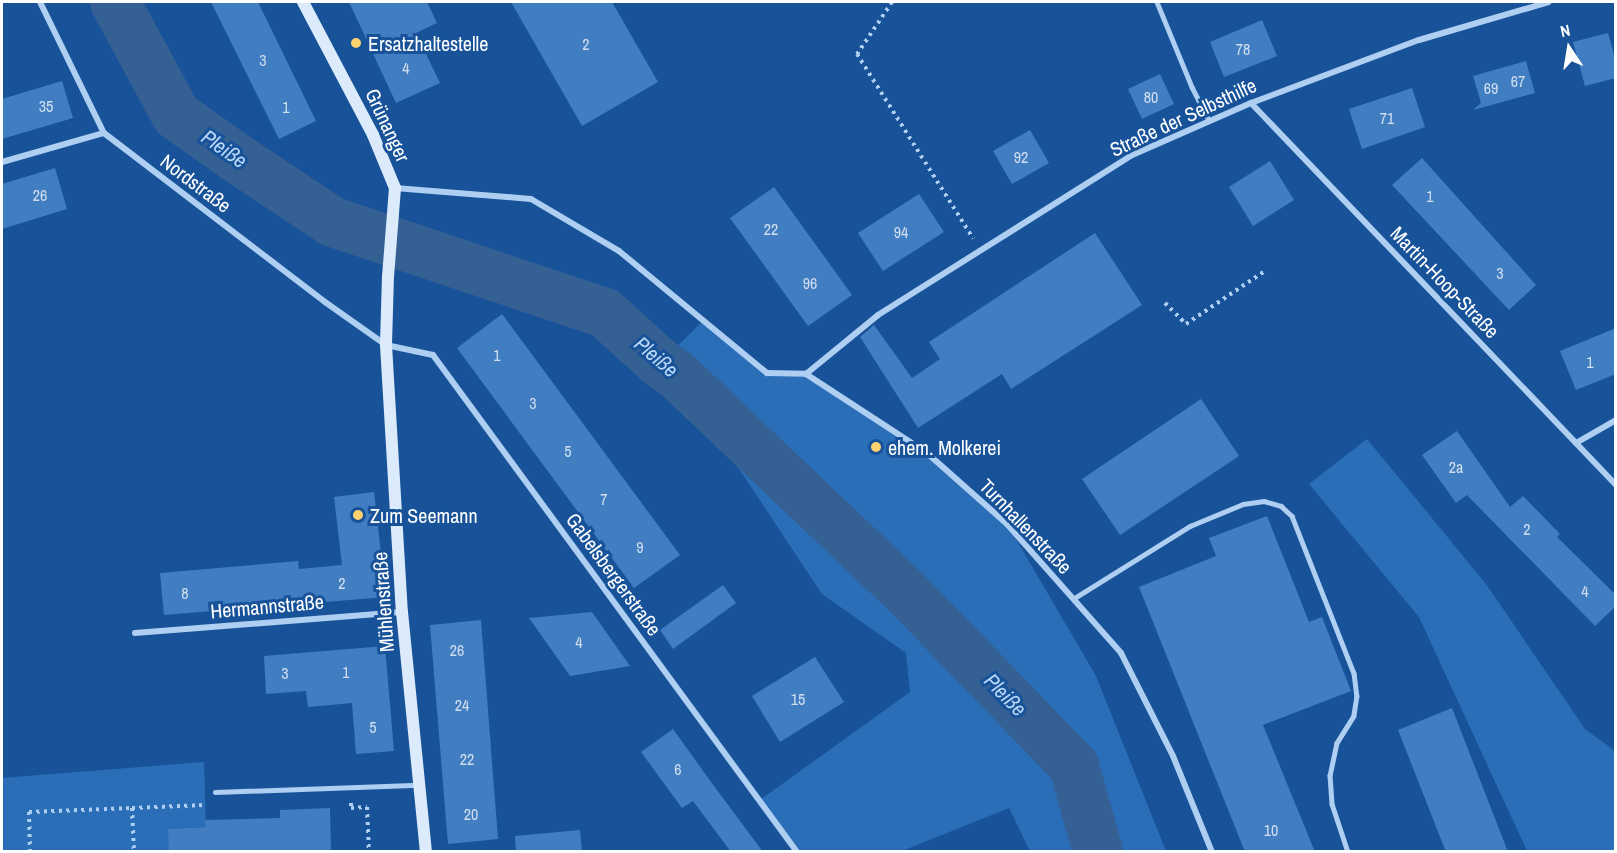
<!DOCTYPE html>
<html>
<head>
<meta charset="utf-8">
<style>
  body { margin:0 }
  #map { position:relative; width:1617px; height:853px; overflow:hidden; background:#18539a; font-family:"Archivo Narrow",sans-serif }
  div>[style] { position:absolute }
  .green>* { inset:0; background:#2b6eb8 }
  .river>* { height:50px; margin:-25px; padding:0 25px; transform-origin:25px; border-radius:25px; background:#356093 }
  .building>* { inset:0; background:#417dc1 }
  .path>* { height:4px; margin-top:-2px; transform-origin:0; background:repeating-linear-gradient(90deg,#aecef2 0 3px,transparent 0 7.5px) }
  .lane>* { height:4.5px; margin:-2.25px; padding:0 2.25px; transform-origin:2.25px; border-radius:2.25px; background:#aecef2 }
  .street>* { height:6px; margin:-3px; padding:0 3px; transform-origin:3px; border-radius:3px; background:#aecef2 }
  .secondary>* { height:12px; margin:-6px; padding:0 6px; transform-origin:6px; border-radius:6px; background:#dcebfc }
  .dots>* { width:16px; height:16px; translate:-50% -50%; box-sizing:border-box; border:3px solid #18539a; border-radius:50% }
  span { translate:-50% -50%; white-space:nowrap; text-align:center; line-height:1.15; -webkit-text-stroke:6px #18539a; paint-order:stroke }
  .number-label { font-size:16px; color:#d0def0 }
  .number-label span { -webkit-text-stroke-width:0 }
  .poi-label { font-size:20px; color:#fff }
  .left { translate:0 -50%; text-align:left }
  .street-label { font-size:20px; color:#fff }
  .water-label { font-size:21px; color:#bad8f8; font-style:italic }
  .frame { position:absolute; inset:0; border:3px solid #fff; pointer-events:none }
  .north { position:absolute; left:1539px; top:18px; width:60px; height:60px; -webkit-text-stroke:4px #18539a; paint-order:stroke; rotate:348deg; font-size:16px; font-weight:700; line-height:24px; text-align:center; color:#fff }
  .north::after { content:''; display:block; margin:auto; width:21px; height:27px; background:#fff; clip-path:polygon(50% 0,100% 100%,50% 72%,0 100%) }
</style>
</head>
<body>
<div id="map">
  <div class="green">
    <div style="clip-path:polygon(703px 321px,767px 373px,806px 374px,927px 453px,1007px 524px,1096px 676px,1166px 851px,1030px 851px,1009px 808px,902px 851px,797px 851px,760px 800px,910px 692px,906px 653px,822px 594px,676px 374px,660px 363px)"></div>
    <div style="clip-path:polygon(1367px 439px,1486px 584px,1585px 729px,1615px 751px,1615px 851px,1527px 851px,1419px 617px,1309px 484px)"></div>
    <div style="clip-path:polygon(204px 762px,206px 827px,169px 829px,169px 851px,2px 852px,2px 778px)"></div>
  </div>
  <div class="river">
    <div style="left:115px;top:2px;width:128px;rotate:61.6deg"></div>
    <div style="left:176px;top:115px;width:72px;rotate:35.4deg"></div>
    <div style="left:235px;top:157px;width:118px;rotate:33.6deg"></div>
    <div style="left:333px;top:222px;width:287px;rotate:18.5deg"></div>
    <div style="left:605px;top:313px;width:74px;rotate:42.3deg"></div>
    <div style="left:660px;top:363px;width:19px;rotate:35deg"></div>
    <div style="left:676px;top:374px;width:314px;rotate:43.5deg"></div>
    <div style="left:904px;top:590px;width:245px;rotate:46deg"></div>
    <div style="left:1074px;top:766px;width:89px;rotate:74.4deg"></div>
  </div>
  <div class="building">
    <div style="clip-path:polygon(211px 2px,258px 2px,316px 121px,279px 139px)"></div>
    <div style="clip-path:polygon(349px 2px,427px 2px,437px 23px,416px 33px,440px 83px,396px 103px)"></div>
    <div style="clip-path:polygon(511px 2px,612px 2px,658px 82px,582px 126px)"></div>
    <div style="clip-path:polygon(1262px 20px,1277px 56px,1224px 77px,1210px 42px)"></div>
    <div style="clip-path:polygon(1608px 33px,1616px 62px,1616px 78px,1585px 86px,1573px 42px)"></div>
    <div style="clip-path:polygon(1526px 61px,1535px 93px,1473px 110px,1481px 103px,1473px 76px)"></div>
    <div style="clip-path:polygon(1160px 74px,1174px 104px,1142px 119px,1128px 89px)"></div>
    <div style="clip-path:polygon(62px 81px,73px 118px,2px 139px,2px 99px)"></div>
    <div style="clip-path:polygon(1412px 88px,1425px 127px,1362px 149px,1349px 109px)"></div>
    <div style="clip-path:polygon(1030px 130px,1049px 163px,1012px 184px,993px 151px)"></div>
    <div style="clip-path:polygon(1422px 158px,1536px 285px,1509px 310px,1392px 185px)"></div>
    <div style="clip-path:polygon(1270px 161px,1294px 200px,1253px 226px,1229px 187px)"></div>
    <div style="clip-path:polygon(55px 168px,67px 209px,2px 229px,2px 184px)"></div>
    <div style="clip-path:polygon(774px 187px,852px 295px,808px 326px,730px 218px)"></div>
    <div style="clip-path:polygon(919px 194px,944px 232px,883px 271px,858px 233px)"></div>
    <div style="clip-path:polygon(1095px 233px,1142px 305px,1011px 389px,1002px 374px,918px 428px,860px 337px,874px 325px,912px 378px,940px 359px,929px 342px)"></div>
    <div style="clip-path:polygon(502px 314px,680px 555px,634px 588px,457px 348px)"></div>
    <div style="clip-path:polygon(1616px 328px,1616px 374px,1576px 390px,1560px 351px)"></div>
    <div style="clip-path:polygon(1201px 399px,1239px 456px,1120px 535px,1082px 479px)"></div>
    <div style="clip-path:polygon(1457px 431px,1510px 507px,1523px 496px,1560px 534px,1557px 537px,1616px 595px,1616px 606px,1595px 626px,1467px 495px,1456px 503px,1422px 455px)"></div>
    <div style="clip-path:polygon(374px 492px,386px 597px,164px 615px,160px 573px,298px 561px,299px 569px,342px 565px,334px 497px)"></div>
    <div style="clip-path:polygon(1267px 516px,1309px 622px,1322px 617px,1351px 691px,1263px 725px,1315px 852px,1245px 852px,1139px 587px,1216px 556px,1209px 538px)"></div>
    <div style="clip-path:polygon(723px 585px,736px 603px,673px 649px,660px 630px)"></div>
    <div style="clip-path:polygon(592px 612px,630px 666px,570px 676px,529px 618px)"></div>
    <div style="clip-path:polygon(481px 620px,498px 839px,448px 844px,430px 625px)"></div>
    <div style="clip-path:polygon(385px 646px,394px 751px,356px 754px,352px 703px,308px 707px,306px 691px,266px 694px,264px 656px)"></div>
    <div style="clip-path:polygon(815px 657px,844px 702px,780px 742px,752px 696px)"></div>
    <div style="clip-path:polygon(1452px 708px,1508px 852px,1446px 852px,1398px 730px)"></div>
    <div style="clip-path:polygon(673px 729px,714px 786px,763px 852px,731px 852px,693px 801px,682px 808px,641px 752px)"></div>
    <div style="clip-path:polygon(330px 808px,331px 852px,169px 852px,168px 829px,206px 827px,205px 820px,280px 818px,280px 810px)"></div>
    <div style="clip-path:polygon(580px 830px,582px 852px,516px 852px,515px 836px)"></div>
  </div>
  <div class="path">
    <div style="left:892px;top:2px;width:63px;rotate:123.9deg"></div>
    <div style="left:857px;top:54px;width:218px;rotate:57.8deg"></div>
    <div style="left:1165px;top:303px;width:30px;rotate:45deg"></div>
    <div style="left:1186px;top:324px;width:95px;rotate:-33.9deg"></div>
    <div style="left:351px;top:803px;width:5px;rotate:90deg"></div>
    <div style="left:351px;top:808px;width:16px;rotate:-4deg"></div>
    <div style="left:367px;top:807px;width:45px;rotate:87.5deg"></div>
    <div style="left:132px;top:808px;width:74px;rotate:-2.3deg"></div>
    <div style="left:30px;top:852px;width:40px;rotate:-91.4deg"></div>
    <div style="left:29px;top:812px;width:103px;rotate:-2.2deg"></div>
    <div style="left:132px;top:808px;width:44px;rotate:87.4deg"></div>
  </div>
  <div class="lane">
    <div style="left:1157px;top:2px;width:92px;rotate:67.6deg"></div>
    <div style="left:1192px;top:87px;width:38px;rotate:63deg"></div>
    <div style="left:1073px;top:599px;width:138px;rotate:-32deg"></div>
    <div style="left:1190px;top:526px;width:57px;rotate:-22.5deg"></div>
    <div style="left:1243px;top:504px;width:21px;rotate:-8deg"></div>
    <div style="left:1264px;top:501px;width:18px;rotate:16deg"></div>
    <div style="left:1281px;top:506px;width:15px;rotate:42deg"></div>
    <div style="left:1292px;top:516px;width:169px;rotate:68.5deg"></div>
    <div style="left:1354px;top:673px;width:23px;rotate:83deg"></div>
    <div style="left:1357px;top:696px;width:20px;rotate:99deg"></div>
    <div style="left:1354px;top:716px;width:32px;rotate:122deg"></div>
    <div style="left:1337px;top:743px;width:33px;rotate:102deg"></div>
    <div style="left:1330px;top:775px;width:29px;rotate:86deg"></div>
    <div style="left:1332px;top:804px;width:51px;rotate:71.6deg"></div>
    <div style="left:215px;top:792px;width:204px;rotate:-2deg"></div>
  </div>
  <div class="street">
    <div style="left:40px;top:2px;width:146px;rotate:64deg"></div>
    <div style="left:104px;top:133px;width:278px;rotate:37.4deg"></div>
    <div style="left:325px;top:302px;width:75px;rotate:35.2deg"></div>
    <div style="left:386px;top:345px;width:48px;rotate:12deg"></div>
    <div style="left:433px;top:355px;width:616px;rotate:53.78deg"></div>
    <div style="left:1251px;top:103px;width:528px;rotate:46.3deg"></div>
    <div style="left:2px;top:162px;width:106px;rotate:-15.9deg"></div>
    <div style="left:395px;top:188px;width:136px;rotate:4.6deg"></div>
    <div style="left:531px;top:199px;width:102px;rotate:30.6deg"></div>
    <div style="left:619px;top:251px;width:192px;rotate:39.5deg"></div>
    <div style="left:767px;top:373px;width:39px;rotate:1deg"></div>
    <div style="left:806px;top:374px;width:145px;rotate:33.1deg"></div>
    <div style="left:927px;top:453px;width:107px;rotate:41.6deg"></div>
    <div style="left:1007px;top:524px;width:172px;rotate:48.5deg"></div>
    <div style="left:1121px;top:653px;width:115px;rotate:63.2deg"></div>
    <div style="left:1173px;top:756px;width:104px;rotate:67.9deg"></div>
    <div style="left:806px;top:374px;width:93px;rotate:-39.3deg"></div>
    <div style="left:878px;top:315px;width:298px;rotate:-32.2deg"></div>
    <div style="left:1130px;top:156px;width:132px;rotate:-23.7deg"></div>
    <div style="left:1251px;top:103px;width:179px;rotate:-20.6deg"></div>
    <div style="left:1419px;top:40px;width:135px;rotate:-16.3deg"></div>
    <div style="left:1576px;top:443px;width:46px;rotate:-29.9deg"></div>
    <div style="left:135px;top:633px;width:268px;rotate:-4.5deg"></div>
  </div>
  <div class="secondary">
    <div style="left:303px;top:2px;width:150px;rotate:62.2deg"></div>
    <div style="left:373px;top:135px;width:57px;rotate:67.5deg"></div>
    <div style="left:395px;top:188px;width:88px;rotate:94.5deg"></div>
    <div style="left:388px;top:276px;width:69px;rotate:91.7deg"></div>
    <div style="left:386px;top:345px;width:267px;rotate:86.6deg"></div>
    <div style="left:402px;top:612px;width:241px;rotate:84.3deg"></div>
  </div>
  <div class="dots">
    <div style="left:356px;top:43px;background:#ffd26e"></div>
    <div style="left:876px;top:447px;background:#ffd26e"></div>
    <div style="left:358px;top:515px;background:#ffd26e"></div>
  </div>
  <div class="number-label">
    <span style="left:586px;top:44px">2</span>
    <span style="left:1243px;top:49px">78</span>
    <span style="left:263px;top:60px">3</span>
    <span style="left:406px;top:68px">4</span>
    <span style="left:1518px;top:81px">67</span>
    <span style="left:1491px;top:88px">69</span>
    <span style="left:1151px;top:97px">80</span>
    <span style="left:46px;top:106px">35</span>
    <span style="left:286px;top:107px">1</span>
    <span style="left:1387px;top:118px">71</span>
    <span style="left:1021px;top:157px">92</span>
    <span style="left:40px;top:195px">26</span>
    <span style="left:1430px;top:196px">1</span>
    <span style="left:771px;top:229px">22</span>
    <span style="left:901px;top:232px">94</span>
    <span style="left:1500px;top:273px">3</span>
    <span style="left:810px;top:283px">96</span>
    <span style="left:497px;top:355px">1</span>
    <span style="left:1590px;top:362px">1</span>
    <span style="left:533px;top:403px">3</span>
    <span style="left:568px;top:451px">5</span>
    <span style="left:1456px;top:467px">2a</span>
    <span style="left:604px;top:499px">7</span>
    <span style="left:1527px;top:529px">2</span>
    <span style="left:640px;top:547px">9</span>
    <span style="left:342px;top:583px">2</span>
    <span style="left:1585px;top:591px">4</span>
    <span style="left:185px;top:593px">8</span>
    <span style="left:579px;top:642px">4</span>
    <span style="left:457px;top:650px">26</span>
    <span style="left:346px;top:672px">1</span>
    <span style="left:285px;top:673px">3</span>
    <span style="left:798px;top:699px">15</span>
    <span style="left:462px;top:705px">24</span>
    <span style="left:373px;top:727px">5</span>
    <span style="left:467px;top:759px">22</span>
    <span style="left:678px;top:769px">6</span>
    <span style="left:471px;top:814px">20</span>
    <span style="left:1271px;top:830px">10</span>
  </div>
  <div class="poi-label">
    <span class="left" style="left:368px;top:43px">Ersatzhaltestelle</span>
    <span class="left" style="left:888px;top:447px">ehem. Molkerei</span>
    <span class="left" style="left:370px;top:515px">Zum Seemann</span>
  </div>
  <div class="street-label">
    <span style="left:1183px;top:117px;rotate:-25deg">Straße der Selbsthilfe</span>
    <span style="left:388px;top:125px;rotate:65deg">Grünanger</span>
    <span style="left:196px;top:183px;rotate:37deg">Nordstraße</span>
    <span style="left:1445px;top:282px;rotate:46deg">Martin-Hoop-Straße</span>
    <span style="left:1026px;top:526px;rotate:46deg">Turnhallenstraße</span>
    <span style="left:614px;top:574px;rotate:54deg">Gabelsbergerstraße</span>
    <span style="left:383px;top:602px;rotate:-94deg">Mühlenstraße</span>
    <span style="left:267px;top:606px;rotate:-5deg">Hermannstraße</span>
  </div>
  <div class="water-label">
    <span style="left:224px;top:149px;rotate:35deg">Pleiße</span>
    <span style="left:656px;top:357px;rotate:41deg">Pleiße</span>
    <span style="left:1005px;top:695px;rotate:46deg">Pleiße</span>
  </div>
  <div class="frame"></div>
  <div class="north">N</div>
</div>
</body>
</html>
